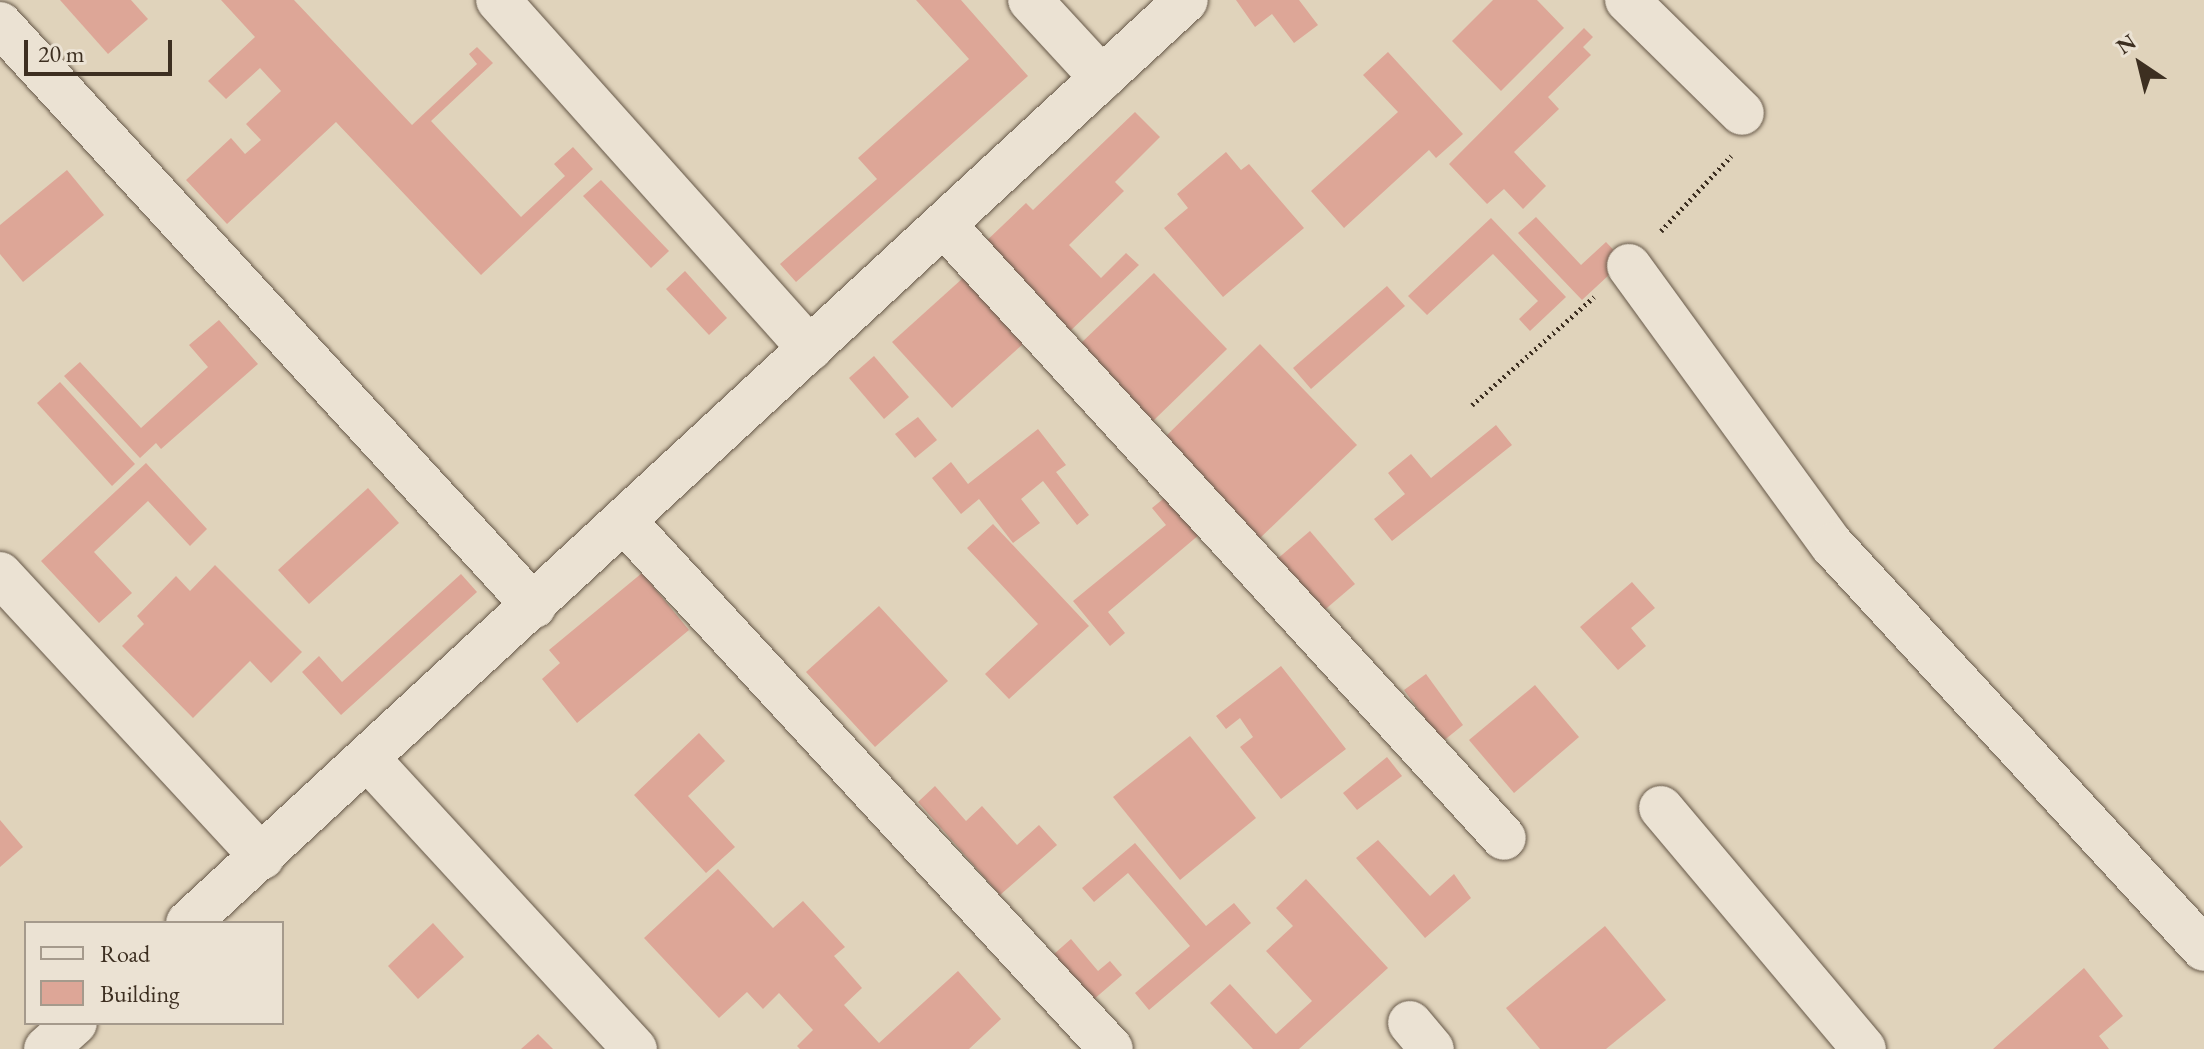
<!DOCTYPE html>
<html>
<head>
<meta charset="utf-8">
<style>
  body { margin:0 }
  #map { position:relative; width:2204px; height:1049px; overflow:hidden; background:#e0d3bb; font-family:"EB Garamond",serif }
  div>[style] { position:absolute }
  .building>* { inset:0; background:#dda697 }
  .path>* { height:5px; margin-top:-2.5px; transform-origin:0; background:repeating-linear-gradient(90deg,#3d2f21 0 2px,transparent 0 6px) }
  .roads { filter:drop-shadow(0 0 2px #665848) drop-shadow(0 0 2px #665848) }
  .minor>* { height:44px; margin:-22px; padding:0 22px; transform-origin:22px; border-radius:22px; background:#ebe2d3 }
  span { translate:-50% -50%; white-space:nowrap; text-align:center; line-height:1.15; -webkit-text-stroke:6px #ebe2d3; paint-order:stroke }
  .legend { position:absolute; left:24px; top:921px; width:260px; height:104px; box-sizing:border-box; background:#ebe2d3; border:2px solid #a59a8c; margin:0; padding:10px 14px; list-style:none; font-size:24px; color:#3d2f21 }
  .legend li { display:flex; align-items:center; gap:16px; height:40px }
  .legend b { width:40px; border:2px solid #a59a8c }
  .north { position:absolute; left:2100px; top:24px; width:80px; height:80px; -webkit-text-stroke:6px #ebe2d3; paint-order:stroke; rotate:325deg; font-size:22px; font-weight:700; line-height:32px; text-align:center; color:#3d2f21 }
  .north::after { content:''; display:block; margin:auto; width:28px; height:36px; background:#3d2f21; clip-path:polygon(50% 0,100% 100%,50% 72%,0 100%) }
  .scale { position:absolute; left:24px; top:40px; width:148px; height:36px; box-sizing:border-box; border:4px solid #3d2f21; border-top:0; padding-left:10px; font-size:24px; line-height:28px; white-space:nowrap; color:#3d2f21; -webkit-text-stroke:6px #ebe2d3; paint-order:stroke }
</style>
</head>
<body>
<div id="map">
  <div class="building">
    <div style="clip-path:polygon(60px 0,131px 0,148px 19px,108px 54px)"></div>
    <div style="clip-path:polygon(221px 0,294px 0,412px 125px,477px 64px,469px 54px,477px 47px,493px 63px,431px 121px,521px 217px,565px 176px,554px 164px,573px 147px,593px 169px,481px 275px,336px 122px,227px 224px,186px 180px,231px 138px,245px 154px,261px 140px,246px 124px,281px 91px,260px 68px,226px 99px,208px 81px,255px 37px)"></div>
    <div style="clip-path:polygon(916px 0,961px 0,1028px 76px,796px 282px,780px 264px,877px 179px,858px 158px,969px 59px)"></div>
    <div style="clip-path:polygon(1236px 0,1299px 0,1318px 25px,1294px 43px,1272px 14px,1255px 27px)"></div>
    <div style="clip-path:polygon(1493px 0,1537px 0,1564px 28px,1501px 91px,1452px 41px)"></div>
    <div style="clip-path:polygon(1584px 28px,1593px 37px,1583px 47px,1591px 55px,1548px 97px,1559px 109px,1514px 152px,1546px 186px,1523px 209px,1504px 189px,1487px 204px,1449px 164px)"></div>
    <div style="clip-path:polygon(1388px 52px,1463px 134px,1436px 158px,1429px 150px,1344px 228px,1311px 191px,1398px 112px,1363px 75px)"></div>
    <div style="clip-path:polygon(1135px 112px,1160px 137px,1115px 182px,1124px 191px,1069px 245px,1101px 278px,1126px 253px,1139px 265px,1066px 335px,980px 247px,1026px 203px,1033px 210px)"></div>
    <div style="clip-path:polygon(1226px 152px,1241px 170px,1249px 164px,1304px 228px,1223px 297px,1164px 228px,1188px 208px,1177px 194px)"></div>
    <div style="clip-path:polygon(67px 170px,104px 215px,23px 282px,0 254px,0 225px)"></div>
    <div style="clip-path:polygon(601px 180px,669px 251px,651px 268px,583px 196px)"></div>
    <div style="clip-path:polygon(1536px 217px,1581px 265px,1606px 242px,1624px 261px,1582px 300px,1518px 233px)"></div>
    <div style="clip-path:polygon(1491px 218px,1566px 297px,1530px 331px,1519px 319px,1538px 301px,1493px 254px,1427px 315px,1408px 296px)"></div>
    <div style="clip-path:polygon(685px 271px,727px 318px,709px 335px,666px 289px)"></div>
    <div style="clip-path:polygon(1154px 273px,1227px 349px,1153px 421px,1079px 345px)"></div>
    <div style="clip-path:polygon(963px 278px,1023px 344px,952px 408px,892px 342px)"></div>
    <div style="clip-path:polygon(1387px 286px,1405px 306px,1311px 389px,1293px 368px)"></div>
    <div style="clip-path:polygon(219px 320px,258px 364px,161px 449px,156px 443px,140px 458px,64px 376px,80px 362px,141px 428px,208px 367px,189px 345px)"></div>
    <div style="clip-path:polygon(1260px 344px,1357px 445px,1259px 539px,1163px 439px)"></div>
    <div style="clip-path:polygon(874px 356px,909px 397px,884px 419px,849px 378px)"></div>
    <div style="clip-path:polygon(60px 382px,135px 464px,112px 486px,37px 403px)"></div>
    <div style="clip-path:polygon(918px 417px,937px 440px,915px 458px,895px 434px)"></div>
    <div style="clip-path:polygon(1496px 425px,1512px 445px,1392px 541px,1374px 519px,1405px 494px,1388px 473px,1411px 454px,1431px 478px)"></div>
    <div style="clip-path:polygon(1038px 429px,1066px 465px,1056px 472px,1089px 515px,1077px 525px,1043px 481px,1021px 499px,1040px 523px,1013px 543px,979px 499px,961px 514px,932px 478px,951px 462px,968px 484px)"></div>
    <div style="clip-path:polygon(146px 463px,207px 529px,190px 546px,148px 501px,94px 552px,132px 593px,99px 623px,41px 561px)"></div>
    <div style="clip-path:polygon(368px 488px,399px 523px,309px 604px,278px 570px)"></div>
    <div style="clip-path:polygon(1168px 495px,1200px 534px,1108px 612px,1125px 633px,1110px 646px,1073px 601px,1166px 525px,1152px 508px)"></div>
    <div style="clip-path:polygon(993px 524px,1089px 626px,1009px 699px,985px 674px,1038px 624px,967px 548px)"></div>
    <div style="clip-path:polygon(1310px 531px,1355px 584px,1321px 613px,1276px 560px)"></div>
    <div style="clip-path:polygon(215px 565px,302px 652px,271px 683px,250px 661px,193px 718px,122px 646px,144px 624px,137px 616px,176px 576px,190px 591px)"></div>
    <div style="clip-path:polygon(642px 573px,689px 630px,577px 723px,542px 679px,560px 663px,549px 650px)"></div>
    <div style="clip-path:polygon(461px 574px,477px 592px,341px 715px,302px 672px,319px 656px,342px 682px)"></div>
    <div style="clip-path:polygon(1632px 582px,1655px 608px,1631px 628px,1646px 646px,1618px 670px,1580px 627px)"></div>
    <div style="clip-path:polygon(879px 606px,948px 681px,875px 747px,806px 672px)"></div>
    <div style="clip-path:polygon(1281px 666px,1346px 749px,1281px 799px,1240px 747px,1253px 737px,1240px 718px,1226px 729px,1216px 716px)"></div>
    <div style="clip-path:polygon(1426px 674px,1463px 725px,1442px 742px,1404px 690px)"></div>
    <div style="clip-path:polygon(1535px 685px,1579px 737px,1514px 793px,1469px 740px)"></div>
    <div style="clip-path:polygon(699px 733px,725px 761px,688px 796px,735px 847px,706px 873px,634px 795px)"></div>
    <div style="clip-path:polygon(1190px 736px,1256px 818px,1180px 880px,1113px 797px)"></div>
    <div style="clip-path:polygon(1387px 757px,1402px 776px,1357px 810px,1343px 793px)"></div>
    <div style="clip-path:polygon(935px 786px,966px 821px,982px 806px,1017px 845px,1039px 825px,1057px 845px,1000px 895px,918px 802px)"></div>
    <div style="clip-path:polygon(0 820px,23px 847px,0 867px)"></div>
    <div style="clip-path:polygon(1378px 840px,1430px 896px,1454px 874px,1471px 898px,1425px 938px,1356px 858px)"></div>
    <div style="clip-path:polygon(1135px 843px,1206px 926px,1234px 903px,1251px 923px,1149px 1010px,1135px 993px,1190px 946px,1128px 873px,1094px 902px,1082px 888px)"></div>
    <div style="clip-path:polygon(718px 869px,773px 928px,803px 901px,845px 947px,834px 956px,862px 988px,844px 1005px,879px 1043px,958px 971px,1001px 1019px,969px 1049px,800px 1049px,797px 1046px,813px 1030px,779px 993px,763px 1009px,747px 992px,719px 1018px,644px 938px)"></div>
    <div style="clip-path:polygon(1306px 879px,1388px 968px,1299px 1049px,1253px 1049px,1210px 1003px,1230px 984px,1276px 1034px,1312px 1001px,1266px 951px,1293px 926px,1276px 908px)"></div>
    <div style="clip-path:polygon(433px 923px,464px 957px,418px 999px,388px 966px)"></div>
    <div style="clip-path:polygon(1605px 926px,1666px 1000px,1606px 1049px,1540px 1049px,1506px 1008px)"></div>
    <div style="clip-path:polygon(1071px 939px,1098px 971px,1110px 961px,1122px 975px,1093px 1000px,1054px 954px)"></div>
    <div style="clip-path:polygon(2084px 968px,2123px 1016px,2099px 1036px,2109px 1049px,1993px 1049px)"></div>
    <div style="clip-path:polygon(538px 1034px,553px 1049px,521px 1049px)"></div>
  </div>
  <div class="path">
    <div style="left:1661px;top:231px;width:103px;rotate:-47deg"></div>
    <div style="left:1472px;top:405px;width:163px;rotate:-41.5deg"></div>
  </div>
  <div class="roads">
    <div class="minor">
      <div style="left:498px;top:0;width:468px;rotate:48.2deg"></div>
      <div style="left:1030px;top:0;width:106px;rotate:47.3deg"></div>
      <div style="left:1627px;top:0;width:161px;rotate:44.5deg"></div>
      <div style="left:0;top:24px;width:790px;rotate:47.46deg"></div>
      <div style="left:944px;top:225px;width:830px;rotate:47.59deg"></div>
      <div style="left:1629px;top:266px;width:345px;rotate:54deg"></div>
      <div style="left:1832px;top:545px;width:549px;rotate:47.36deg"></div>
      <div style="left:624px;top:521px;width:718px;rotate:47.31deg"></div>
      <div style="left:0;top:574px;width:386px;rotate:47.2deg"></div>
      <div style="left:369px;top:760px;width:393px;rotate:47.4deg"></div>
      <div style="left:1661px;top:808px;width:315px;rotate:49.9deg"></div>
      <div style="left:188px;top:923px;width:1359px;rotate:-42.76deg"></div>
      <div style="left:1410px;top:1023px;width:34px;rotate:50deg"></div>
      <div style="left:46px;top:1049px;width:39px;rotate:-42deg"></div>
    </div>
  </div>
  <ul class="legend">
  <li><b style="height:10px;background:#ebe2d3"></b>Road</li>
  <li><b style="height:22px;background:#dda697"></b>Building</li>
  </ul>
  <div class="north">N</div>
  <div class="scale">20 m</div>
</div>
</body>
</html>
